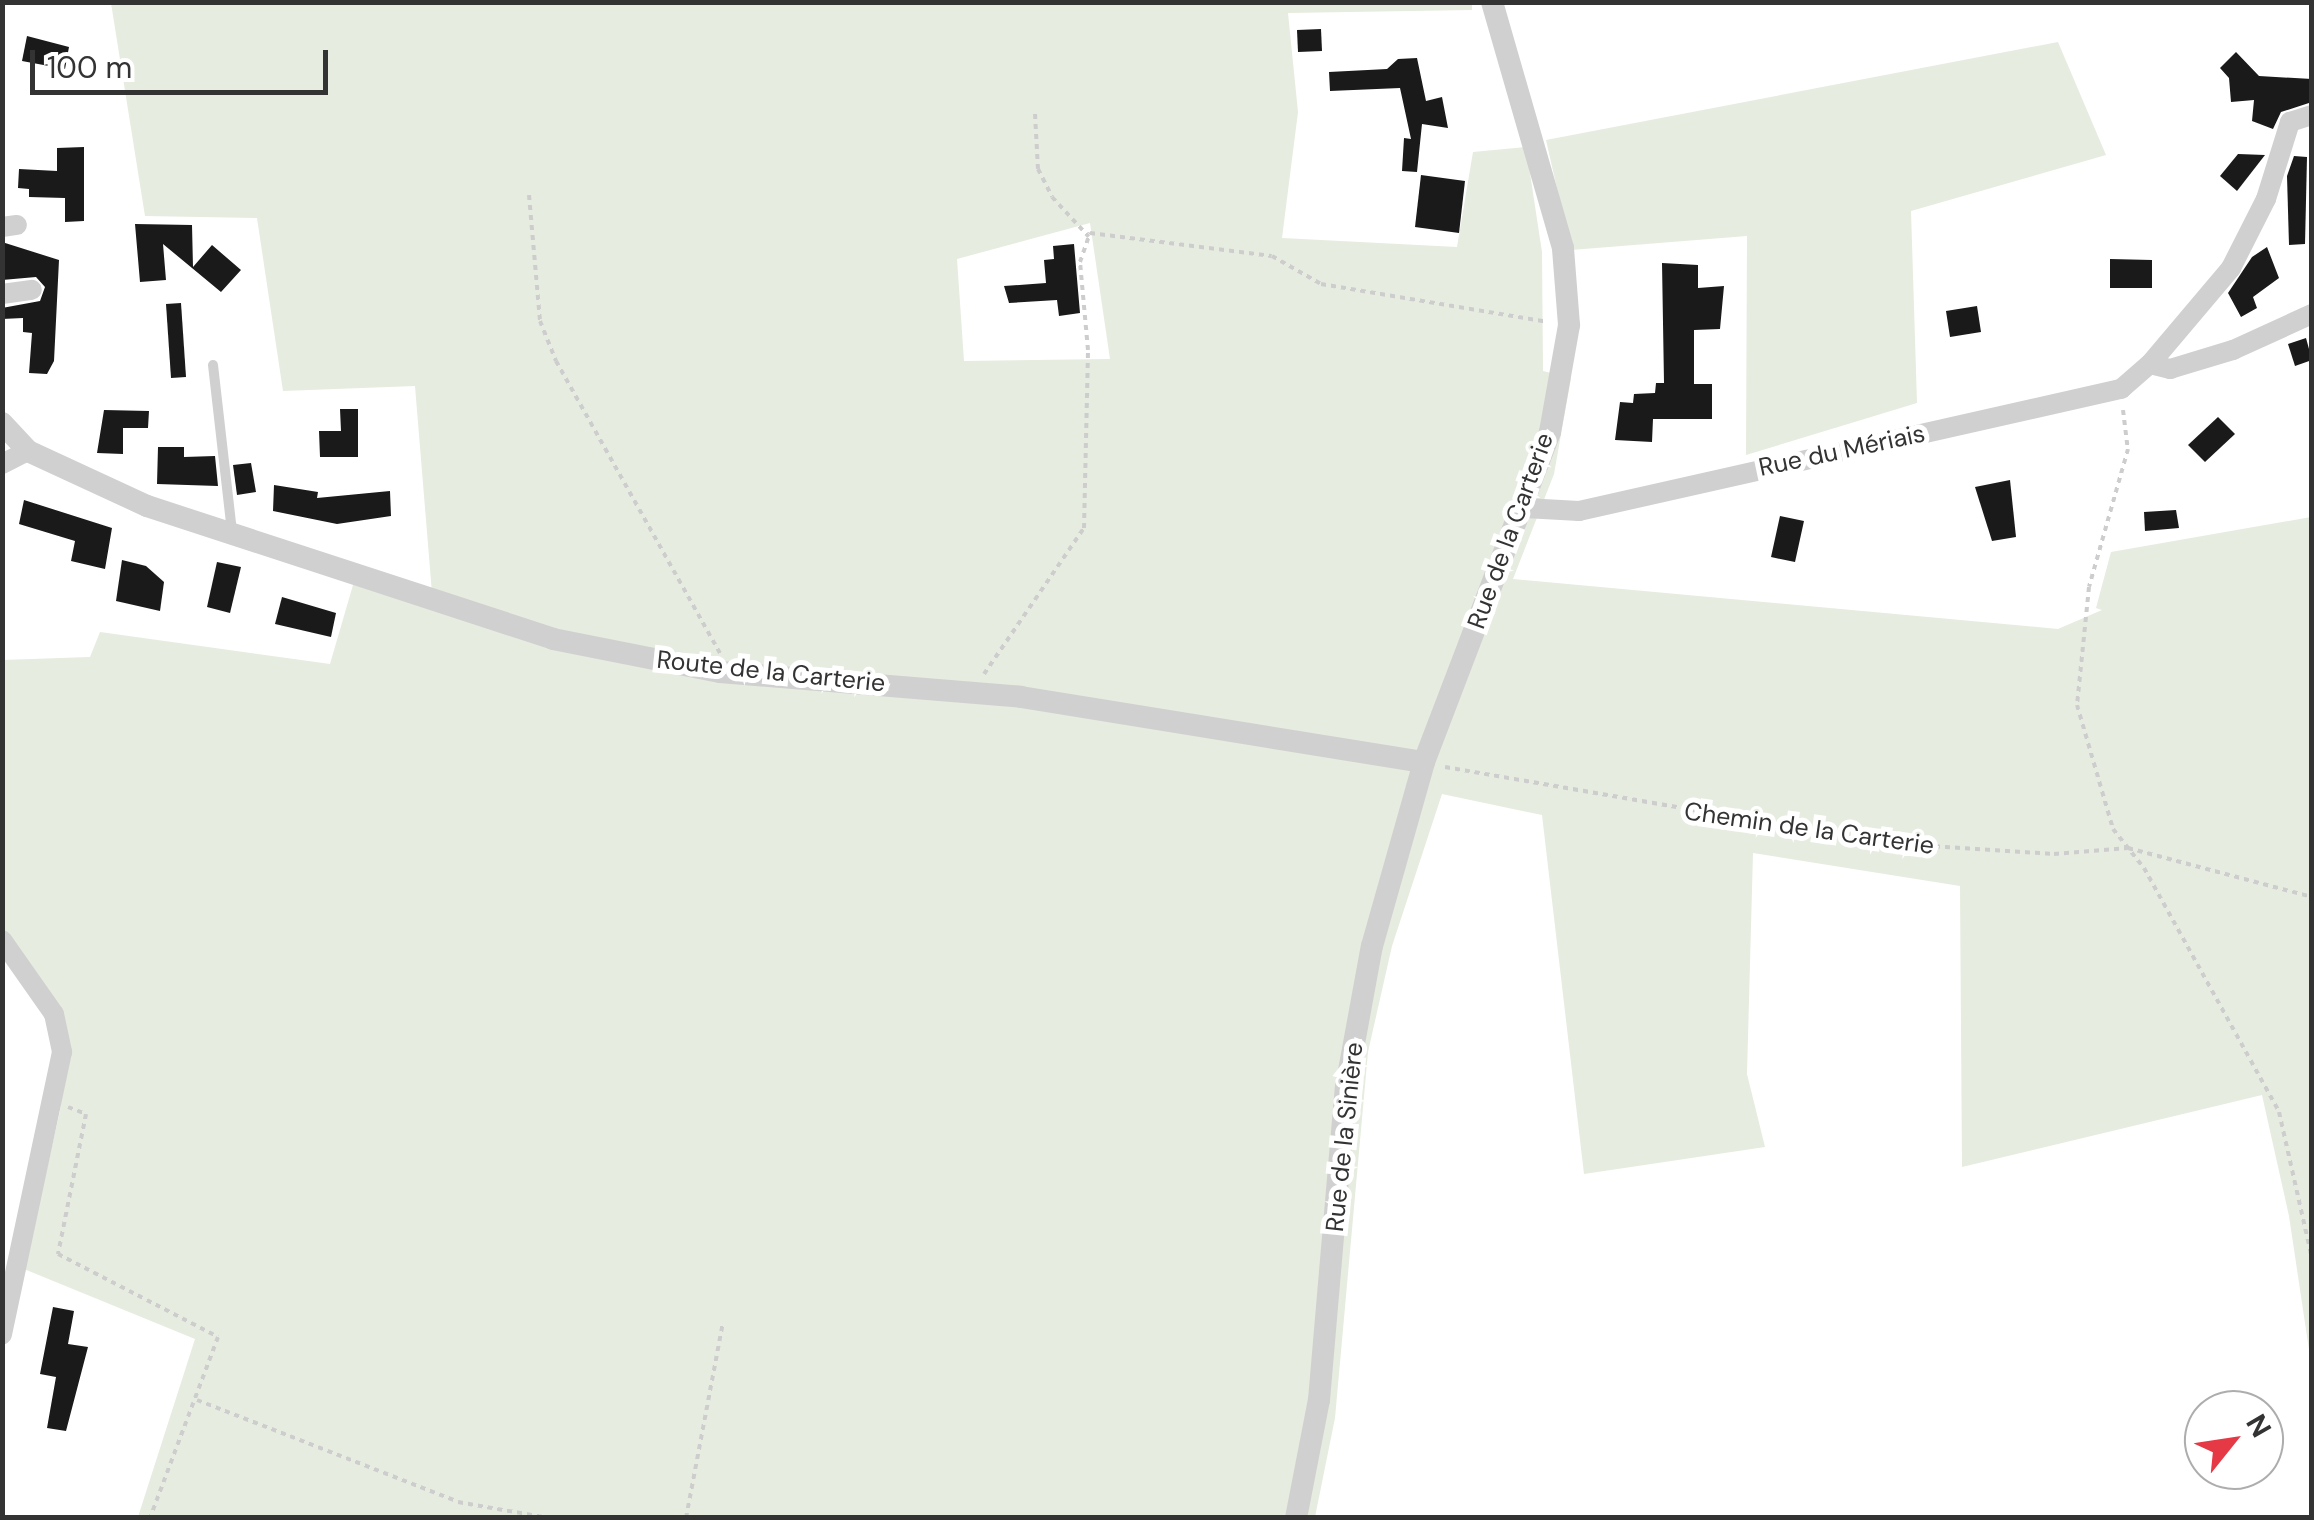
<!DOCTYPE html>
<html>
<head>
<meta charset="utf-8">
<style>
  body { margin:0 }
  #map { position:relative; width:2314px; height:1520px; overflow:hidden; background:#fff; font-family:"DM Sans",sans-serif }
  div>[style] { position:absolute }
  .green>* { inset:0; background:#e6ecdf }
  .building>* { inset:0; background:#1a1a1a }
  .path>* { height:4px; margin-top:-2px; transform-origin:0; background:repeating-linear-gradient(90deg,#cdcdcd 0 5px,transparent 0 10px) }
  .service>* { height:10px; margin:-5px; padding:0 5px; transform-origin:5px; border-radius:5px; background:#d0d0d0 }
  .minor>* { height:20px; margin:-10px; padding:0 10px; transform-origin:10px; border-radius:10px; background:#d0d0d0 }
  .tertiary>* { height:22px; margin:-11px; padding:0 11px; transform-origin:11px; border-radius:11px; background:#d0d0d0 }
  span { translate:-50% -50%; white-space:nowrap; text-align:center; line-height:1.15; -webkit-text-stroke:10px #fff; paint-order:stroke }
  .street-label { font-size:25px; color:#333 }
  .frame { position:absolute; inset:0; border:5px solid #333; pointer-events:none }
  .north { position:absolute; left:2184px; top:1390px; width:100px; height:100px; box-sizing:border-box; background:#fff; border:2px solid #adadad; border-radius:50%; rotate:60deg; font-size:28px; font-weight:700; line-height:40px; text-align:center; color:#333 }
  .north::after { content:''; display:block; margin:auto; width:35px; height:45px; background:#e63946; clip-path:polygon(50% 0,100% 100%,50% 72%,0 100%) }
  .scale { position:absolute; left:30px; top:50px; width:298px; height:45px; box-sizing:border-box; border:5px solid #333; border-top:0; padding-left:12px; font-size:30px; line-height:35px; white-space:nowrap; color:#333; -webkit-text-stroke:8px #fff; paint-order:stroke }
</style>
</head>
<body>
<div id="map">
  <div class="green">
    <div style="clip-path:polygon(evenodd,111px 3px,1472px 3px,1472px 10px,1288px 13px,1298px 112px,1282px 238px,1457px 247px,1473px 152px,1526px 147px,1542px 252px,1543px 371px,1571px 378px,1554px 474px,1513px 579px,2058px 629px,2102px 610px,2096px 608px,2111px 552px,2311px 517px,2311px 1363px,2289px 1216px,2262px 1095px,1962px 1167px,1960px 886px,1753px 853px,1747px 1074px,1765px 1147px,1584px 1174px,1542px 815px,1442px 794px,1392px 946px,1368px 1052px,1335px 1418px,1315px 1517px,138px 1517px,195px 1339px,24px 1269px,60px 1111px,65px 1056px,3px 934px,2px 660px,90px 657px,100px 632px,330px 664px,353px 585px,432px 593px,415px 386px,283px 391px,257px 218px,145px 216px,111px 3px,1090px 223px,1110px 359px,964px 361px,957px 259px,1090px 223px)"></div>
    <div style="clip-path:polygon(2058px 42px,2106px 155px,1911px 211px,1917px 403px,1746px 455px,1747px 236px,1571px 250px,1546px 140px)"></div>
  </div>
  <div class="building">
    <div style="clip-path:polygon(1321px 29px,1322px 51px,1298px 52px,1297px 30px)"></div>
    <div style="clip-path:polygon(27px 36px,69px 47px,65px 69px,22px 61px)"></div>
    <div style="clip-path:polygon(2236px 52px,2259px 76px,2312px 79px,2312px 102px,2281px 112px,2273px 129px,2252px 121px,2254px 100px,2231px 102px,2229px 78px,2220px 68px)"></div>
    <div style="clip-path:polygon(1417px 58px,1426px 101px,1442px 97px,1448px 128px,1422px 124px,1417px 172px,1402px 171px,1404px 138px,1411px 139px,1400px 88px,1330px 91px,1329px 72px,1387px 69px,1398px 59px)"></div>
    <div style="clip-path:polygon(84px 147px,84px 221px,65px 222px,65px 198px,29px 197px,29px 189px,18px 188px,19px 169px,57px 171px,57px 148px)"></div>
    <div style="clip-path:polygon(2238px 154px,2265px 155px,2237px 191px,2220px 176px)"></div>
    <div style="clip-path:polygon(2294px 156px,2307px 157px,2305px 244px,2289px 245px,2287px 176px)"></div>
    <div style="clip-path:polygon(1421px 175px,1465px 181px,1459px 233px,1415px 227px)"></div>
    <div style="clip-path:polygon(135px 224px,192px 225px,193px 267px,212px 245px,241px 270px,221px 292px,163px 244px,166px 280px,140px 282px)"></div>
    <div style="clip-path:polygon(2px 242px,59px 260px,54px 361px,47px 374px,29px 373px,32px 333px,23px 332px,23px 318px,2px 319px,2px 308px,40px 301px,45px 287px,36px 277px,2px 280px)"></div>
    <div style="clip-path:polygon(1074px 244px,1080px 313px,1059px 316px,1057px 300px,1009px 303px,1004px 286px,1046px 283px,1044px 260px,1054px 259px,1053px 246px)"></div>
    <div style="clip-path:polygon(2267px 247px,2279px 278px,2253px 297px,2257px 308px,2241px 317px,2228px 293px,2252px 257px)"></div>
    <div style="clip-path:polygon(2110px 259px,2152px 260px,2152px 288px,2110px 288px)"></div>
    <div style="clip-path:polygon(1662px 263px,1698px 265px,1698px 288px,1724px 286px,1720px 329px,1694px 330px,1694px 384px,1712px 384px,1712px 419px,1653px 419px,1652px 442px,1615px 440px,1620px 402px,1633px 403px,1634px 394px,1655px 393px,1656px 383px,1664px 383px)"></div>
    <div style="clip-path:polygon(181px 303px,186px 377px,171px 378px,166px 304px)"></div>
    <div style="clip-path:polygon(1977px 306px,1981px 332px,1950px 337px,1946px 311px)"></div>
    <div style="clip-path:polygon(2306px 338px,2312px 360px,2295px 366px,2288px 344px)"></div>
    <div style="clip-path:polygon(340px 409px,358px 409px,358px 457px,320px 457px,319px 431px,341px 431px)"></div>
    <div style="clip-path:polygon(104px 410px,149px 411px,148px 428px,123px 428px,123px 454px,97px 453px)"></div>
    <div style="clip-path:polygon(2218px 417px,2235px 434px,2205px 462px,2188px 445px)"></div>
    <div style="clip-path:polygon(158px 447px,184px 447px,184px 457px,215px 456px,218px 486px,157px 484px)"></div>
    <div style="clip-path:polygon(251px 463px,256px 492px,237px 495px,233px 465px)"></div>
    <div style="clip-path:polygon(2010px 480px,2016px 537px,1992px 541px,1975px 487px)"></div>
    <div style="clip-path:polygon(274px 485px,318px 492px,317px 498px,390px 491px,391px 516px,337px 524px,273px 511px)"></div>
    <div style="clip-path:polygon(24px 500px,112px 528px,105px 569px,71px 561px,75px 541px,19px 524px)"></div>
    <div style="clip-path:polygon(2176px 510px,2179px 528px,2145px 531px,2144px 512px)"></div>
    <div style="clip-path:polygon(1780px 516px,1804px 521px,1795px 562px,1771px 557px)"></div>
    <div style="clip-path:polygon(122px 560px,146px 566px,164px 582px,160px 611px,116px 601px)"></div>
    <div style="clip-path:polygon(217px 562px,241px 567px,230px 613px,207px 607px)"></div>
    <div style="clip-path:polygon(282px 597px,336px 613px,331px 637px,275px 624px)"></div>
    <div style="clip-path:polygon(53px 1307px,74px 1311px,68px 1344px,88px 1347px,66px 1431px,47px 1428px,56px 1377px,40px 1374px)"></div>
  </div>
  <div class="path">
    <div style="left:1035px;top:114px;width:55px;rotate:86.9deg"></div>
    <div style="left:1038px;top:169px;width:31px;rotate:63deg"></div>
    <div style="left:1052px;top:197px;width:54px;rotate:47.2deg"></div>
    <div style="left:529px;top:195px;width:126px;rotate:85deg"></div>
    <div style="left:540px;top:321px;width:43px;rotate:68.2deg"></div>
    <div style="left:556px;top:361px;width:335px;rotate:60.7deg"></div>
    <div style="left:2123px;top:410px;width:39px;rotate:83deg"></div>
    <div style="left:2128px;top:449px;width:143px;rotate:105.8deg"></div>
    <div style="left:2089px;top:587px;width:119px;rotate:95.8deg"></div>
    <div style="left:2077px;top:705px;width:129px;rotate:73.8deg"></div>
    <div style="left:2113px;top:829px;width:50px;rotate:51.5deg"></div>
    <div style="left:2144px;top:868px;width:279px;rotate:61deg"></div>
    <div style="left:2279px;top:1112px;width:151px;rotate:77.3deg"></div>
    <div style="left:984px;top:674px;width:177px;rotate:-55.6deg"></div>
    <div style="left:1084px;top:528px;width:178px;rotate:-88.7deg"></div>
    <div style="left:1088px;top:350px;width:88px;rotate:-95.2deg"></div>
    <div style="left:1080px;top:262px;width:31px;rotate:-71deg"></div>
    <div style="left:1090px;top:233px;width:183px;rotate:7.2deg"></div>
    <div style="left:1272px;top:256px;width:56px;rotate:29.7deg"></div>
    <div style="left:1321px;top:284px;width:229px;rotate:9.5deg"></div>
    <div style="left:1445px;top:767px;width:447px;rotate:9.8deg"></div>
    <div style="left:1885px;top:843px;width:169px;rotate:3.7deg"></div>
    <div style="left:2054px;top:854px;width:74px;rotate:-4.6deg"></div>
    <div style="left:2128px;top:848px;width:190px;rotate:14.9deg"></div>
    <div style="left:68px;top:1107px;width:19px;rotate:21deg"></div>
    <div style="left:86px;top:1114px;width:143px;rotate:101.3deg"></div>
    <div style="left:58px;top:1254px;width:180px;rotate:27.4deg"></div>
    <div style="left:218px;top:1337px;width:193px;rotate:110.6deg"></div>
    <div style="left:197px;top:1400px;width:280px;rotate:21.3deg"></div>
    <div style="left:458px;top:1502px;width:92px;rotate:10deg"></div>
    <div style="left:686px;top:1518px;width:199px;rotate:-79.3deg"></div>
  </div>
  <div class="service">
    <div style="left:213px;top:365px;width:169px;rotate:83.5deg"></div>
  </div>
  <div class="minor">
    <div style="left:2px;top:227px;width:15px;rotate:-8deg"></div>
    <div style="left:2px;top:294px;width:30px;rotate:-8deg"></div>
    <div style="left:2150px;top:364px;width:126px;rotate:-49.8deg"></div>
    <div style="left:2231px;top:268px;width:77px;rotate:-63.1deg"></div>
    <div style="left:2266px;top:199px;width:81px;rotate:-72.7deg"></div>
    <div style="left:2290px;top:122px;width:23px;rotate:-18deg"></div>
    <div style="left:2px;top:464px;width:29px;rotate:-27deg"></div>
    <div style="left:1525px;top:508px;width:54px;rotate:3.2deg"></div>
    <div style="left:1579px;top:511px;width:556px;rotate:-12.69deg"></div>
    <div style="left:2121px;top:389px;width:38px;rotate:-41deg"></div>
    <div style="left:2150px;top:364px;width:21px;rotate:14deg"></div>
    <div style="left:2170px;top:369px;width:66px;rotate:-16.8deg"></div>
    <div style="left:2233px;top:350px;width:87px;rotate:-24.5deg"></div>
    <div style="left:2px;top:940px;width:90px;rotate:54.9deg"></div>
    <div style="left:54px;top:1014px;width:39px;rotate:78deg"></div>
    <div style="left:62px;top:1052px;width:289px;rotate:102deg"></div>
  </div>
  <div class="tertiary">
    <div style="left:2px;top:423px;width:38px;rotate:47deg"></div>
    <div style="left:28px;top:451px;width:131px;rotate:24.8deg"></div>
    <div style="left:147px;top:506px;width:427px;rotate:18.1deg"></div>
    <div style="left:553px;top:639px;width:170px;rotate:11.2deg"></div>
    <div style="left:720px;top:672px;width:302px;rotate:4.7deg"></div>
    <div style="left:1021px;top:697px;width:408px;rotate:9.2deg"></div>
    <div style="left:1296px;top:1518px;width:120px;rotate:-79deg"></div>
    <div style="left:1319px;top:1400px;width:314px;rotate:-85.1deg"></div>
    <div style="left:1346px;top:1087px;width:143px;rotate:-79.6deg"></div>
    <div style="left:1372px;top:946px;width:191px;rotate:-74.2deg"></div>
    <div style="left:1424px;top:762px;width:353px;rotate:-69.1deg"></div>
    <div style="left:1550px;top:432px;width:109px;rotate:-79.9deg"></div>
    <div style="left:1569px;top:325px;width:77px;rotate:-94.5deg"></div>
    <div style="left:1563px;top:248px;width:256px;rotate:-106.1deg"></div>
  </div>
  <div class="street-label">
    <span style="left:1842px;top:451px;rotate:-12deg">Rue du Mériais</span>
    <span style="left:1511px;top:531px;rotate:-70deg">Rue de la Carterie</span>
    <span style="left:771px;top:672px;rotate:6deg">Route de la Carterie</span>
    <span style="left:1809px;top:829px;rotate:8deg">Chemin de la Carterie</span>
    <span style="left:1345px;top:1137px;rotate:-84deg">Rue de la Sinière</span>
  </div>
  <div class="frame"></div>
  <div class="north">N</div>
  <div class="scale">100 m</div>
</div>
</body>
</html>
